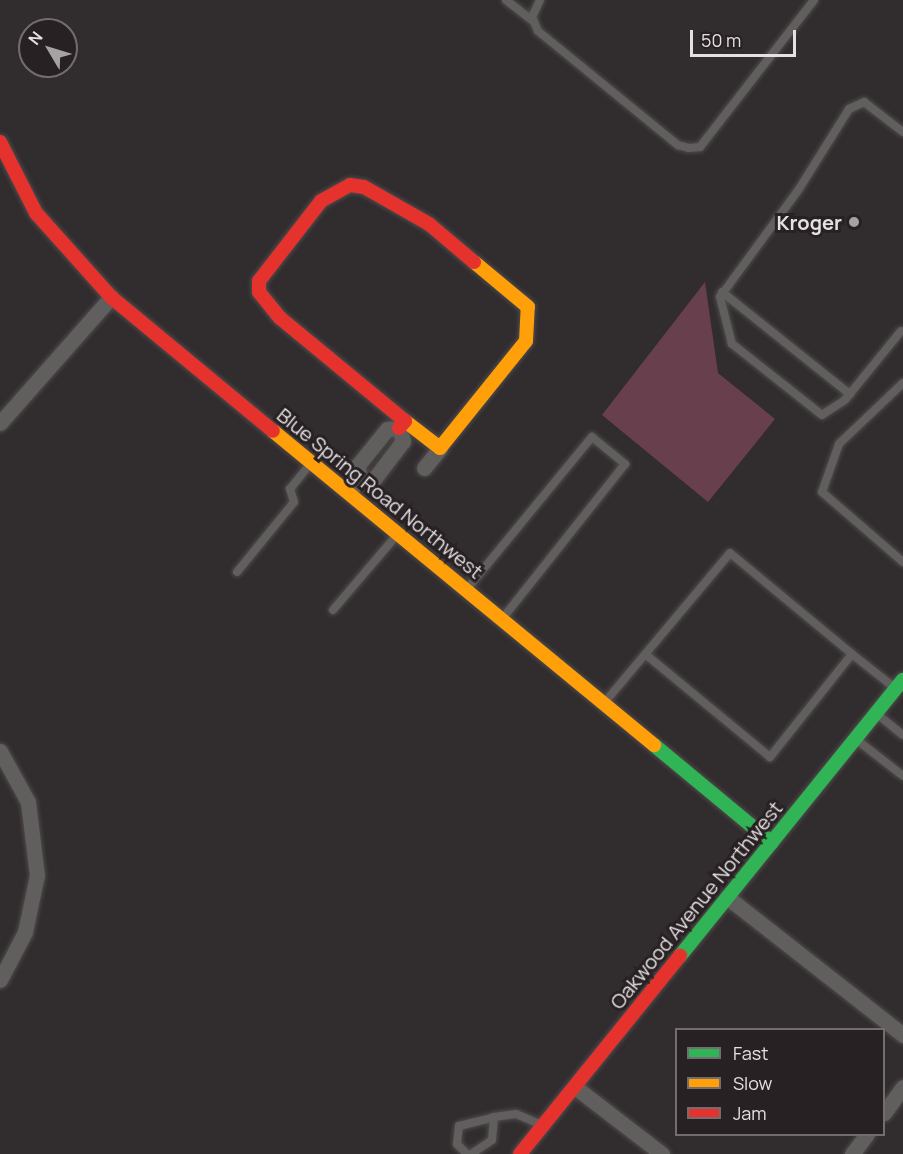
<!DOCTYPE html>
<html>
<head>
<meta charset="utf-8">
<style>
  body { margin:0 }
  #map { position:relative; width:903px; height:1154px; overflow:hidden; background:#312c2e; font-family:Manrope,sans-serif }
  div>[style] { position:absolute }
  .green>* { inset:0; background:#673f4d }
  .roads { filter:drop-shadow(0 0 2px #4e4a4b) drop-shadow(0 0 2px #4e4a4b) }
  .lane>* { height:8px; margin:-4px; padding:0 4px; transform-origin:4px; border-radius:4px; background:#615e5e }
  .street>* { height:15px; margin:-7.5px; padding:0 7.5px; transform-origin:7.5px; border-radius:7.5px; background:#615e5e }
  .fast>* { height:14px; margin:-7px; padding:0 7px; transform-origin:7px; border-radius:7px; background:#30b455 }
  .slow>* { height:14px; margin:-7px; padding:0 7px; transform-origin:7px; border-radius:7px; background:#ff9f0a }
  .jam>* { height:14px; margin:-7px; padding:0 7px; transform-origin:7px; border-radius:7px; background:#e5322d }
  .dots>* { width:16px; height:16px; translate:-50% -50%; box-sizing:border-box; border:3px solid #282123; border-radius:50% }
  span { translate:-50% -50%; white-space:nowrap; text-align:center; line-height:1.15; -webkit-text-stroke:6px #282123; paint-order:stroke }
  .poi-label { font-size:20px; color:#e5e0e2; font-weight:700 }
  .right { translate:-100% -50%; text-align:right }
  .street-label { font-size:20px; color:#e5e0e2 }
  .legend { position:absolute; left:675px; top:1028px; width:210px; height:108px; box-sizing:border-box; background:#282123; border:2px solid #746d6f; margin:0; padding:8px 10px; list-style:none; font-size:18px; color:#e5e0e2 }
  .legend li { display:flex; align-items:center; gap:12px; height:30px }
  .legend b { width:30px; border:2px solid #746d6f }
  .north { position:absolute; left:18px; top:18px; width:60px; height:60px; box-sizing:border-box; background:#282123; border:2px solid #746d6f; border-radius:50%; rotate:308deg; font-size:16px; font-weight:700; line-height:24px; text-align:center; color:#e5e0e2 }
  .north::after { content:''; display:block; margin:auto; width:21px; height:27px; background:#a6a1a3; clip-path:polygon(50% 0,100% 100%,50% 72%,0 100%) }
  .scale { position:absolute; left:690px; top:30px; width:106px; height:27px; box-sizing:border-box; border:3px solid #e5e0e2; border-top:0; padding-left:8px; font-size:18px; line-height:21px; white-space:nowrap; color:#e5e0e2; -webkit-text-stroke:4px #282123; paint-order:stroke }
</style>
</head>
<body>
<div id="map">
  <div class="green">
    <div style="clip-path:polygon(705px 282px,718px 373px,775px 419px,708px 502px,602px 415px)"></div>
  </div>
  <div class="roads">
    <div class="lane">
      <div style="left:506px;top:0;width:36px;rotate:38deg"></div>
      <div style="left:540px;top:0;width:19px;rotate:115deg"></div>
      <div style="left:532px;top:17px;width:15px;rotate:67deg"></div>
      <div style="left:538px;top:31px;width:181px;rotate:39.2deg"></div>
      <div style="left:678px;top:145px;width:11px;rotate:15deg"></div>
      <div style="left:689px;top:148px;width:11px;rotate:-5deg"></div>
      <div style="left:700px;top:147px;width:186px;rotate:-52.2deg"></div>
      <div style="left:722px;top:292px;width:164px;rotate:38.6deg"></div>
      <div style="left:901px;top:331px;width:89px;rotate:129.1deg"></div>
      <div style="left:845px;top:400px;width:27px;rotate:147deg"></div>
      <div style="left:822px;top:415px;width:115px;rotate:-141.7deg"></div>
      <div style="left:732px;top:344px;width:49px;rotate:-104.3deg"></div>
      <div style="left:720px;top:297px;width:134px;rotate:-53.8deg"></div>
      <div style="left:799px;top:189px;width:94px;rotate:-58deg"></div>
      <div style="left:849px;top:109px;width:17px;rotate:-25deg"></div>
      <div style="left:864px;top:102px;width:49px;rotate:37.6deg"></div>
      <div style="left:903px;top:383px;width:88px;rotate:136.4deg"></div>
      <div style="left:839px;top:444px;width:51px;rotate:109.5deg"></div>
      <div style="left:822px;top:492px;width:107px;rotate:40.8deg"></div>
      <div style="left:237px;top:572px;width:90px;rotate:-50.8deg"></div>
      <div style="left:294px;top:502px;width:14px;rotate:-107deg"></div>
      <div style="left:290px;top:489px;width:33px;rotate:-51deg"></div>
      <div style="left:467px;top:589px;width:197px;rotate:-50.6deg"></div>
      <div style="left:592px;top:437px;width:43px;rotate:39.3deg"></div>
      <div style="left:625px;top:464px;width:196px;rotate:128.4deg"></div>
      <div style="left:333px;top:610px;width:97px;rotate:-49.6deg"></div>
      <div style="left:852px;top:654px;width:55px;rotate:38.3deg"></div>
      <div style="left:605px;top:702px;width:194px;rotate:-50deg"></div>
      <div style="left:730px;top:553px;width:158px;rotate:39.6deg"></div>
      <div style="left:852px;top:654px;width:132px;rotate:128.5deg"></div>
      <div style="left:770px;top:757px;width:162px;rotate:-140.5deg"></div>
      <div style="left:877px;top:714px;width:33px;rotate:39deg"></div>
      <div style="left:857px;top:740px;width:58px;rotate:38deg"></div>
      <div style="left:494px;top:1117px;width:22px;rotate:-8deg"></div>
      <div style="left:516px;top:1114px;width:28px;rotate:23deg"></div>
      <div style="left:467px;top:1154px;width:14px;rotate:-135deg"></div>
      <div style="left:457px;top:1144px;width:18px;rotate:-84deg"></div>
      <div style="left:459px;top:1126px;width:36px;rotate:-14deg"></div>
      <div style="left:494px;top:1117px;width:23px;rotate:95deg"></div>
      <div style="left:492px;top:1140px;width:25px;rotate:146deg"></div>
    </div>
    <div class="street">
      <div style="left:0;top:423px;width:168px;rotate:-48.6deg"></div>
      <div style="left:424px;top:468px;width:26px;rotate:-51deg"></div>
      <div style="left:348px;top:492px;width:16px;rotate:-47deg"></div>
      <div style="left:359px;top:480px;width:15px;rotate:-94deg"></div>
      <div style="left:358px;top:465px;width:46px;rotate:-51.1deg"></div>
      <div style="left:387px;top:429px;width:12px;rotate:-5deg"></div>
      <div style="left:399px;top:428px;width:14px;rotate:73deg"></div>
      <div style="left:403px;top:441px;width:48px;rotate:127.3deg"></div>
      <div style="left:374px;top:479px;width:15px;rotate:176deg"></div>
      <div style="left:0;top:751px;width:58px;rotate:61.2deg"></div>
      <div style="left:28px;top:802px;width:74px;rotate:83deg"></div>
      <div style="left:37px;top:875px;width:58px;rotate:101.9deg"></div>
      <div style="left:25px;top:932px;width:54px;rotate:117.5deg"></div>
      <div style="left:727px;top:897px;width:224px;rotate:38.1deg"></div>
      <div style="left:575px;top:1087px;width:110px;rotate:37.6deg"></div>
      <div style="left:884px;top:1113px;width:32px;rotate:-54deg"></div>
      <div style="left:852px;top:1154px;width:25px;rotate:-53deg"></div>
    </div>
    <div class="fast">
      <div style="left:654px;top:745px;width:153px;rotate:39.7deg"></div>
      <div style="left:680px;top:956px;width:355px;rotate:-51.1deg"></div>
    </div>
    <div class="slow">
      <div style="left:405px;top:421px;width:44px;rotate:37.6deg"></div>
      <div style="left:440px;top:448px;width:137px;rotate:-51.2deg"></div>
      <div style="left:526px;top:341px;width:34px;rotate:-87deg"></div>
      <div style="left:528px;top:307px;width:70px;rotate:-140.2deg"></div>
      <div style="left:273px;top:431px;width:494px;rotate:39.5deg"></div>
    </div>
    <div class="jam">
      <div style="left:0;top:142px;width:80px;rotate:63.1deg"></div>
      <div style="left:36px;top:213px;width:113px;rotate:48.2deg"></div>
      <div style="left:111px;top:297px;width:210px;rotate:39.6deg"></div>
      <div style="left:399px;top:428px;width:9px;rotate:-49deg"></div>
      <div style="left:405px;top:421px;width:162px;rotate:-140.5deg"></div>
      <div style="left:280px;top:318px;width:33px;rotate:-129deg"></div>
      <div style="left:259px;top:292px;width:11px;rotate:-90deg"></div>
      <div style="left:259px;top:281px;width:101px;rotate:-52.2deg"></div>
      <div style="left:321px;top:201px;width:33px;rotate:-29deg"></div>
      <div style="left:350px;top:185px;width:14px;rotate:8deg"></div>
      <div style="left:364px;top:187px;width:75px;rotate:29.6deg"></div>
      <div style="left:429px;top:224px;width:59px;rotate:40.2deg"></div>
      <div style="left:520px;top:1154px;width:255px;rotate:-51.1deg"></div>
    </div>
  </div>
  <div class="dots">
    <div style="left:854px;top:222px;background:#a6a1a3"></div>
  </div>
  <div class="poi-label">
    <span class="right" style="left:842px;top:222px">Kroger</span>
  </div>
  <div class="street-label">
    <span style="left:380px;top:493px;rotate:39deg">Blue Spring Road Northwest</span>
    <span style="left:696px;top:905px;rotate:-51deg">Oakwood Avenue Northwest</span>
  </div>
  <ul class="legend">
  <li><b style="height:8px;background:#30b455"></b>Fast</li>
  <li><b style="height:8px;background:#ff9f0a"></b>Slow</li>
  <li><b style="height:8px;background:#e5322d"></b>Jam</li>
  </ul>
  <div class="north">N</div>
  <div class="scale">50 m</div>
</div>
</body>
</html>
